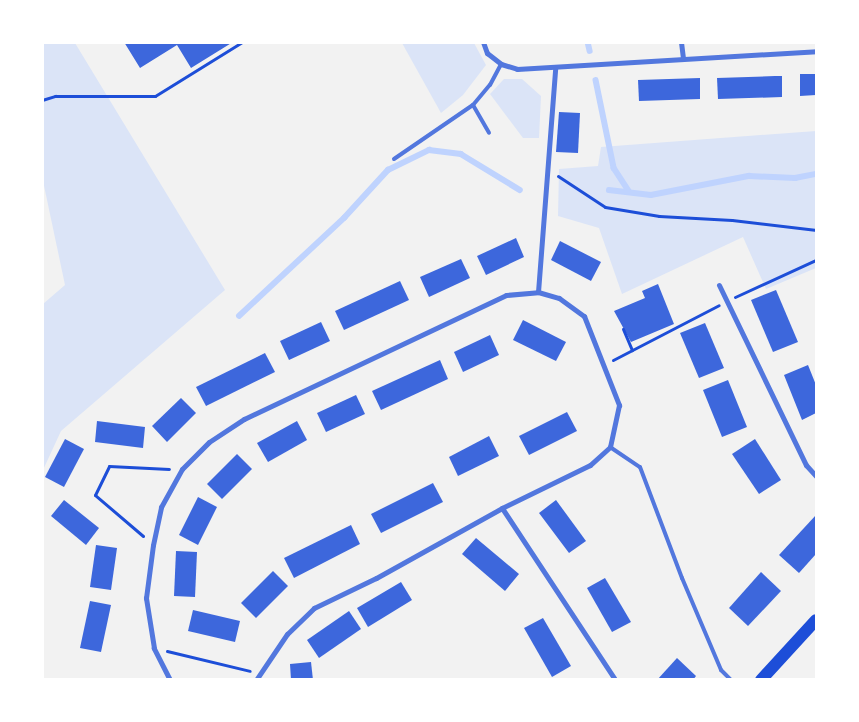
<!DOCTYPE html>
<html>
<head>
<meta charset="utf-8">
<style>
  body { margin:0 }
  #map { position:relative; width:859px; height:722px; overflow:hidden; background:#f2f2f2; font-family:Commissioner,sans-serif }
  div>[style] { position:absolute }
  .green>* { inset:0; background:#dbe4f7 }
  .stream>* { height:5.5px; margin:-2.75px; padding:0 2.75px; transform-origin:2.75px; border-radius:2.75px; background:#bfd3fe }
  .building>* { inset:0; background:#3d67dc }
  .path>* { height:3px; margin:-1.5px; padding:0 1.5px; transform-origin:1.5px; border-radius:1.5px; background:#1d4ed8 }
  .service>* { height:4px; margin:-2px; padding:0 2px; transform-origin:2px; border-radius:2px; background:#5277de }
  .minor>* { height:5px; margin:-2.5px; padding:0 2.5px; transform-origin:2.5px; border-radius:2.5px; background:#5277de }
  .primary>* { height:12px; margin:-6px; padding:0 6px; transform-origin:6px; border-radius:6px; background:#1d4ed8 }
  span { translate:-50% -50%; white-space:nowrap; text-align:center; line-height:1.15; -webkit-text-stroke:5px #fff; paint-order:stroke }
  .frame { position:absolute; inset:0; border:44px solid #fff; pointer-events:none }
</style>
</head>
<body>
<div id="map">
  <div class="green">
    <div style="clip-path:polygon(43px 43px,75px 43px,225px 290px,61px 431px,43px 470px,43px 304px,65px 285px,43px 181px)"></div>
    <div style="clip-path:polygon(402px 43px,474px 43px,486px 65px,463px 95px,441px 113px)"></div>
    <div style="clip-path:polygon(504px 79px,522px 79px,541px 96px,539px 138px,523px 138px,490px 94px)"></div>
    <div style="clip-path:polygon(816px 131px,816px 268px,766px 289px,743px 237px,622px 294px,599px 228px,558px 216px,559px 169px,598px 166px,601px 147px)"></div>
  </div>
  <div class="stream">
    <div style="left:588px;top:42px;width:9px;rotate:77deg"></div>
    <div style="left:596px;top:80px;width:90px;rotate:78.4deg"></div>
    <div style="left:614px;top:168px;width:27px;rotate:57deg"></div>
    <div style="left:609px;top:190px;width:42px;rotate:6.8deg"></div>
    <div style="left:651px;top:195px;width:100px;rotate:-11deg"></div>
    <div style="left:749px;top:176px;width:46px;rotate:2.5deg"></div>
    <div style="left:795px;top:178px;width:21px;rotate:-11deg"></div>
    <div style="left:239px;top:316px;width:144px;rotate:-43deg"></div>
    <div style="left:344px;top:218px;width:65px;rotate:-47.5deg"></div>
    <div style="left:388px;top:170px;width:46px;rotate:-26deg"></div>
    <div style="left:429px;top:150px;width:32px;rotate:7deg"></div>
    <div style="left:461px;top:154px;width:69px;rotate:31.4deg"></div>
  </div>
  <div class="building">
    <div style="clip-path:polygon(124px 42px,233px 42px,191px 68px,177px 45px,140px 68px)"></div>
    <div style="clip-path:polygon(800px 74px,816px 74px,816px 95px,800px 96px)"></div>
    <div style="clip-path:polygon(775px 76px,782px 76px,782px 97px,718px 99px,717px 78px)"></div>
    <div style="clip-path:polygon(700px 78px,700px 99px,639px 101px,638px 80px)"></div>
    <div style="clip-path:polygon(559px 112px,580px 113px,578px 153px,556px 152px)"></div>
    <div style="clip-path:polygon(516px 238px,524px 257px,486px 275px,477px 256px)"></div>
    <div style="clip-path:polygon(560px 241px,601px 262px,591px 281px,551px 260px)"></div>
    <div style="clip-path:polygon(461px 259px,470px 278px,429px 297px,420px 277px)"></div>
    <div style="clip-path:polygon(400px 281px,409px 300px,344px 330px,335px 311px)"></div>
    <div style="clip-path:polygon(658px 284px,674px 324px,631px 342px,614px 311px,645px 298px,642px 291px)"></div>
    <div style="clip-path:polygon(776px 290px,798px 342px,773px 352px,751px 300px)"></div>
    <div style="clip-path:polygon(523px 320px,566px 342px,556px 361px,513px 340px)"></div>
    <div style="clip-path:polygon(321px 322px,330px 341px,289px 360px,280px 341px)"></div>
    <div style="clip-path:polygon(705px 323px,724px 368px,699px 378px,680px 333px)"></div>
    <div style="clip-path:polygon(490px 335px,499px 355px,463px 372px,454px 352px)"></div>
    <div style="clip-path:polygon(265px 353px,275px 372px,206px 406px,196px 387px)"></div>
    <div style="clip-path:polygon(440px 360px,448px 379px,381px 410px,372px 391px)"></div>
    <div style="clip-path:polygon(808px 365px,816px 385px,816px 413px,802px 420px,784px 375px)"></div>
    <div style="clip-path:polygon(728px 380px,747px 427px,722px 437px,703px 390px)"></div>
    <div style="clip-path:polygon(356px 395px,365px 414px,326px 432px,317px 413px)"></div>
    <div style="clip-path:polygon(181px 398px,196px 413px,167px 442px,152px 426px)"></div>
    <div style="clip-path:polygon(567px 412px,577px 431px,529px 455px,519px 436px)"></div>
    <div style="clip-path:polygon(97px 421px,145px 427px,143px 448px,95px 442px)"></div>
    <div style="clip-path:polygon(297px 421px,307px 440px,268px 462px,257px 443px)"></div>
    <div style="clip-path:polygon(489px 436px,499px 456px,458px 476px,449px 457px)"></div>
    <div style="clip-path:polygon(65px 439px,84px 449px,64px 487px,45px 477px)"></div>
    <div style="clip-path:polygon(755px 439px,781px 480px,759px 494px,732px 454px)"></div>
    <div style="clip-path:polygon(237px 454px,252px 469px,222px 499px,207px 484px)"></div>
    <div style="clip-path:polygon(433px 483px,443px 502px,381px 533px,371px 514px)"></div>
    <div style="clip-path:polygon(198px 497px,217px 507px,198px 545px,179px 535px)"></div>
    <div style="clip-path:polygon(64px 500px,99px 528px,86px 545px,51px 516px)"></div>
    <div style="clip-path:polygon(556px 500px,586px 541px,569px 553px,539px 513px)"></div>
    <div style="clip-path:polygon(816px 515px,816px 554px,799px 573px,779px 555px)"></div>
    <div style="clip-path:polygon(351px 525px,360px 544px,294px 578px,284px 558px)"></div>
    <div style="clip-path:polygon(476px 538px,519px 574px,505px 591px,462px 554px)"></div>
    <div style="clip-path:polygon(96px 545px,117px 548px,111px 590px,90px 587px)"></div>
    <div style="clip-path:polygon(176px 551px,197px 552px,195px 597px,174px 596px)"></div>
    <div style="clip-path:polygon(273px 571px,288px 586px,256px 618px,241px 603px)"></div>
    <div style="clip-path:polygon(761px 572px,781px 591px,748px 626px,729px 608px)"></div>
    <div style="clip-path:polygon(605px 578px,631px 622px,612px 632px,587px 588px)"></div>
    <div style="clip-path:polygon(401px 582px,412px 600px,368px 627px,357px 608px)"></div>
    <div style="clip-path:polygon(90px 601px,111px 605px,101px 652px,80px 648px)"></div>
    <div style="clip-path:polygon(193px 610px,240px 621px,235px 642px,188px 631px)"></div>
    <div style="clip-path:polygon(349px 611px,361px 629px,319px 658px,307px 640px)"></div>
    <div style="clip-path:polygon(543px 618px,571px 666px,552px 677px,524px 628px)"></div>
    <div style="clip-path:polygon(677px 658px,696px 676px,693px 680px,657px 680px)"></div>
    <div style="clip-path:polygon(311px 662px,313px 680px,291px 680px,290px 664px)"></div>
  </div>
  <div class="path">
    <div style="left:42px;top:100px;width:14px;rotate:-17deg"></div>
    <div style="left:55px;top:96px;width:100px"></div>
    <div style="left:155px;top:96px;width:102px;rotate:-31.8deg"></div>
    <div style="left:558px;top:176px;width:56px;rotate:33.4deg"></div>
    <div style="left:605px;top:207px;width:55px;rotate:9.5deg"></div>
    <div style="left:659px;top:216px;width:73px;rotate:3.1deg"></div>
    <div style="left:732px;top:220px;width:85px;rotate:6.8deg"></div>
    <div style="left:735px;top:297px;width:89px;rotate:-24.6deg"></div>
    <div style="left:623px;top:329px;width:23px;rotate:67deg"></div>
    <div style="left:613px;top:360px;width:119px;rotate:-27.4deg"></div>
    <div style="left:143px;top:536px;width:63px;rotate:-139.5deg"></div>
    <div style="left:95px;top:495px;width:32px;rotate:-64deg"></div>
    <div style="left:109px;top:466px;width:60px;rotate:2.9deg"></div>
    <div style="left:167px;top:651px;width:85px;rotate:13.5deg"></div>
  </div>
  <div class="service">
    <div style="left:473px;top:105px;width:32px;rotate:60deg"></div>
    <div style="left:394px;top:159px;width:96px;rotate:-34.4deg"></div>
    <div style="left:473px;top:105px;width:26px;rotate:-50deg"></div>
    <div style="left:490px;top:85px;width:24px;rotate:-62deg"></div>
    <div style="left:610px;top:447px;width:36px;rotate:34deg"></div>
    <div style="left:640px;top:467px;width:119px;rotate:69.3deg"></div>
    <div style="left:682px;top:578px;width:100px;rotate:67deg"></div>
    <div style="left:721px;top:670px;width:14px;rotate:45deg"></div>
  </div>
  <div class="minor">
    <div style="left:483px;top:42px;width:12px;rotate:70deg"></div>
    <div style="left:487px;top:53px;width:18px;rotate:38deg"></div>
    <div style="left:501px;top:64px;width:17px;rotate:17deg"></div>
    <div style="left:517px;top:69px;width:300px;rotate:-3.4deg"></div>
    <div style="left:681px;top:42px;width:17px;rotate:83deg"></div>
    <div style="left:719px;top:285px;width:200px;rotate:64.2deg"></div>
    <div style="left:806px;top:465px;width:15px;rotate:48deg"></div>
    <div style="left:538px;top:292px;width:224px;rotate:-85.6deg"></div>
    <div style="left:502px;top:508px;width:204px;rotate:56.6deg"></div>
    <div style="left:170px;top:680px;width:36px;rotate:-117deg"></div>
    <div style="left:154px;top:648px;width:51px;rotate:-99.1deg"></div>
    <div style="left:146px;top:598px;width:53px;rotate:-82.5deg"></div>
    <div style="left:153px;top:545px;width:39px;rotate:-78deg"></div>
    <div style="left:161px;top:507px;width:43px;rotate:-61.1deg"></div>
    <div style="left:182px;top:469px;width:38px;rotate:-45deg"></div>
    <div style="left:209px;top:442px;width:42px;rotate:-33.3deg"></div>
    <div style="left:244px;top:419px;width:290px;rotate:-25.3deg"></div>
    <div style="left:506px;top:295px;width:32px;rotate:-5deg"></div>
    <div style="left:538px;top:292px;width:22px;rotate:16deg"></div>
    <div style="left:559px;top:298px;width:31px;rotate:36deg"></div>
    <div style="left:584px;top:316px;width:96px;rotate:68.5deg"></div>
    <div style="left:619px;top:405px;width:43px;rotate:102.1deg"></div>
    <div style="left:610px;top:447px;width:27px;rotate:138deg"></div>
    <div style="left:590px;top:465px;width:98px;rotate:154deg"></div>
    <div style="left:502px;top:508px;width:144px;rotate:150.9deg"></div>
    <div style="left:376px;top:578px;width:69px;rotate:154.2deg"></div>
    <div style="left:314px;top:608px;width:37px;rotate:136deg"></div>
    <div style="left:287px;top:634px;width:55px;rotate:124deg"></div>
  </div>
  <div class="primary">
    <div style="left:761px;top:680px;width:81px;rotate:-47.5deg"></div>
  </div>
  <div class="frame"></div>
</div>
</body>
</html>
